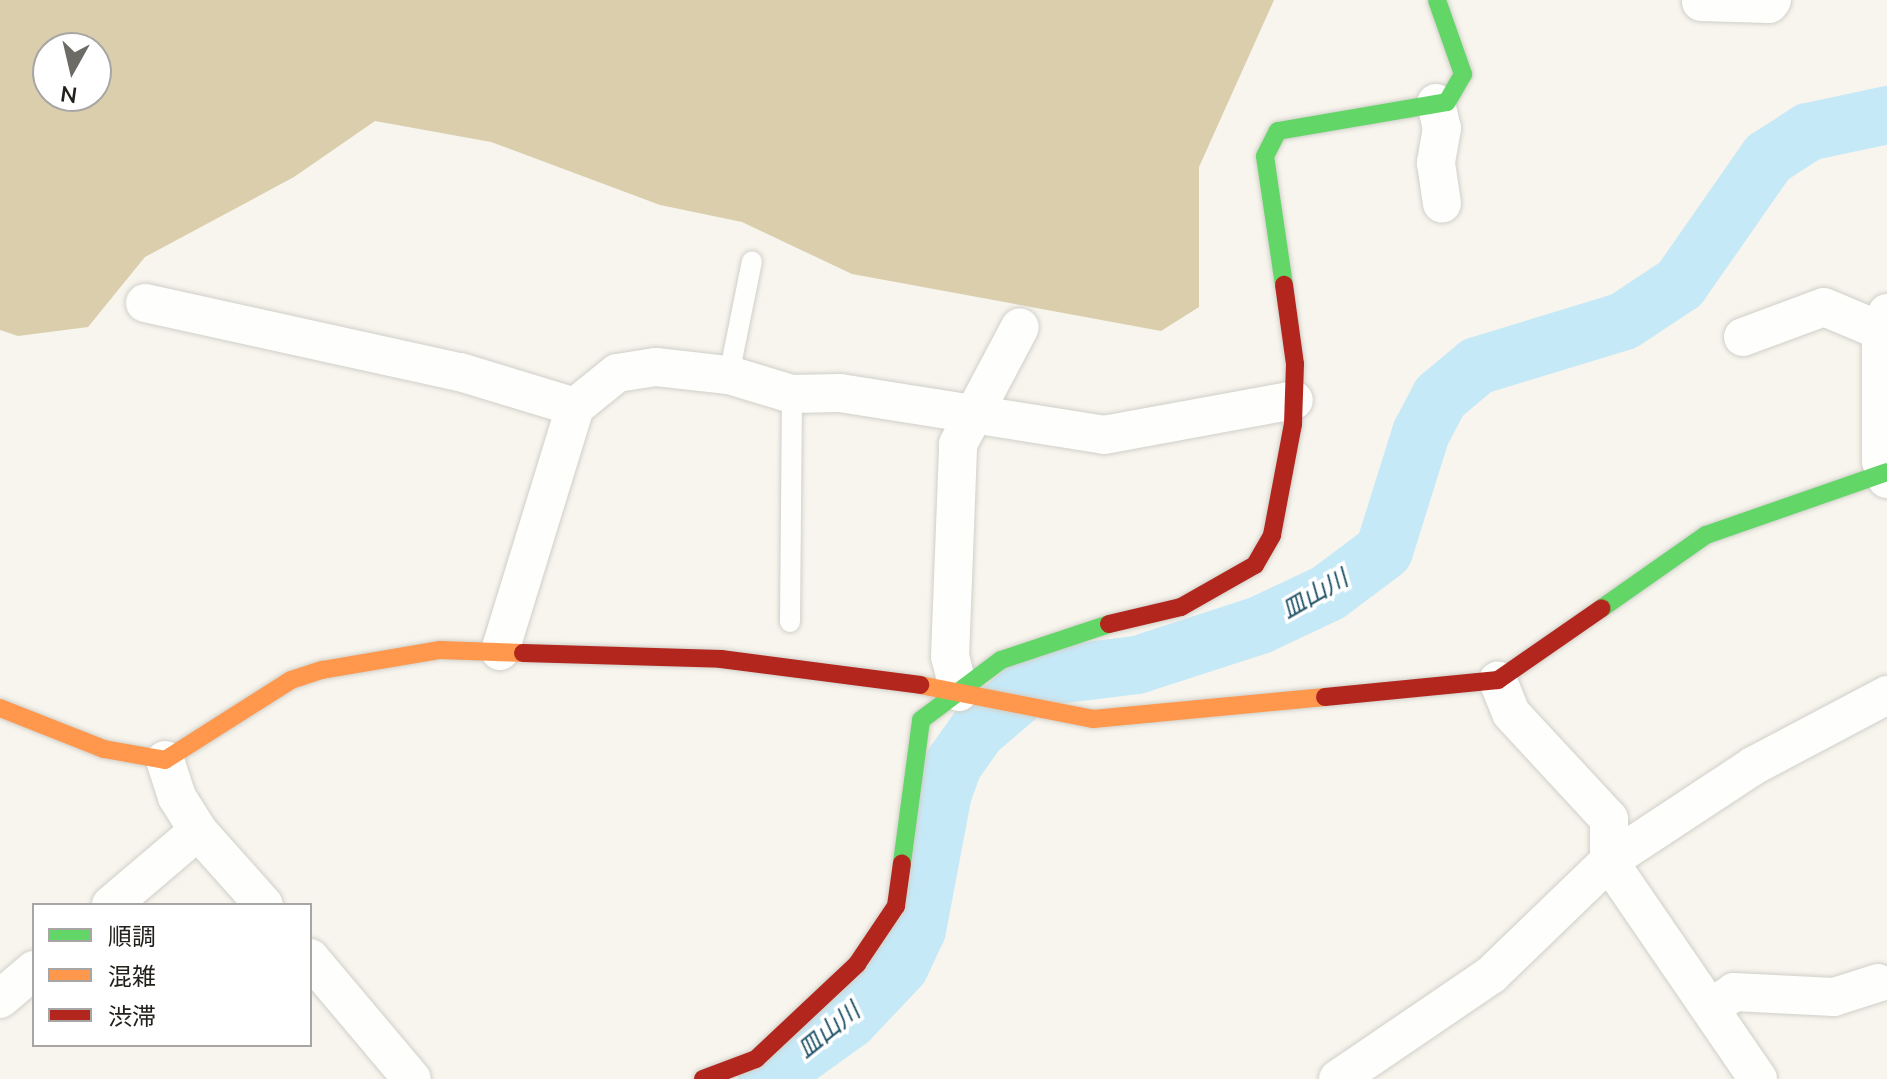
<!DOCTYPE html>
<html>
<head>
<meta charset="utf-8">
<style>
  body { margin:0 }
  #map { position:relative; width:1887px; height:1079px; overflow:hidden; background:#f7f5ed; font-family:"Nunito Sans","Noto Sans JP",sans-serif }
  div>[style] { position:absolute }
  .forest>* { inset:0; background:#dacead }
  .river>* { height:58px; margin:-29px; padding:0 29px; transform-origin:29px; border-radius:29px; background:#c6e9f7 }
  .roads { filter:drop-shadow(0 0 2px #d0cfc9) drop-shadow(0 0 2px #d0cfc9) }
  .lane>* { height:20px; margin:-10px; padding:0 10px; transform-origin:10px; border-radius:10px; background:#fefefc }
  .street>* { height:38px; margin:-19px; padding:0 19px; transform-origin:19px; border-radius:19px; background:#fefefc }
  .fast>* { height:18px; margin:-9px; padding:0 9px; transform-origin:9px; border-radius:9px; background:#63d668 }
  .slow>* { height:18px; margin:-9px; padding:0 9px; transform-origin:9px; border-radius:9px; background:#ff974d }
  .jam>* { height:18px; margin:-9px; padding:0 9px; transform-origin:9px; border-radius:9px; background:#b3261e }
  span { translate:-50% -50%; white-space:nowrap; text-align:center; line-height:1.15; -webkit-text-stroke:7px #fff; paint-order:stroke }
  .water-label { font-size:24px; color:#1d5065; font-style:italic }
  .legend { position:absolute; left:32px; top:903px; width:280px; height:144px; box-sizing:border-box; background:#fff; border:2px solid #a7a6a4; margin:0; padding:10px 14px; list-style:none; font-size:24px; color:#23211c }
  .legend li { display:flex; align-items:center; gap:16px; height:40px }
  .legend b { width:40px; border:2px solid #a7a6a4 }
  .north { position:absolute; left:32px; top:32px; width:80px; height:80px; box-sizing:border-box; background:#fff; border:2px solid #a7a6a4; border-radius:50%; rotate:188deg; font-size:22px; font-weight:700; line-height:32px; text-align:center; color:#23211c }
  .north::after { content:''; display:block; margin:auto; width:28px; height:36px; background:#6d6b65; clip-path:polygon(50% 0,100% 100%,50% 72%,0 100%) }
</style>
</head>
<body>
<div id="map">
  <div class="forest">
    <div style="clip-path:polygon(evenodd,0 0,1274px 0,1199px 167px,1199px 307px,1161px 331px,852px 274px,742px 222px,660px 205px,491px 142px,375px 121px,294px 177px,145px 257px,88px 327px,18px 336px,0 330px,0 0,48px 48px,96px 48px,96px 96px,48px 96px,48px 48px)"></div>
  </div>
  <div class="river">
    <div style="left:767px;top:1079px;width:101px;rotate:-35.7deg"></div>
    <div style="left:849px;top:1020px;width:74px;rotate:-46.6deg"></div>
    <div style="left:900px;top:966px;width:40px;rotate:-65deg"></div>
    <div style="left:917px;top:930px;width:139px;rotate:-79.3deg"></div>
    <div style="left:943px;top:793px;width:30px;rotate:-70deg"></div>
    <div style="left:953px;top:765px;width:42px;rotate:-54.8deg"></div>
    <div style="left:977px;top:731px;width:83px;rotate:-40.6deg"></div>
    <div style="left:1040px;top:677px;width:98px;rotate:-7.1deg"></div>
    <div style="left:1137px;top:665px;width:129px;rotate:-18deg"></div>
    <div style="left:1260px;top:625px;width:75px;rotate:-25.2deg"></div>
    <div style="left:1328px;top:593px;width:70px;rotate:-36.9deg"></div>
    <div style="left:1384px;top:551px;width:124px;rotate:-72.6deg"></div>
    <div style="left:1421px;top:433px;width:41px;rotate:-62.2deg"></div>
    <div style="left:1440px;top:397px;width:48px;rotate:-40deg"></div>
    <div style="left:1477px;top:366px;width:154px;rotate:-17deg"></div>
    <div style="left:1624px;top:321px;width:67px;rotate:-33.5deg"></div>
    <div style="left:1680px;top:284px;width:154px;rotate:-55.1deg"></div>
    <div style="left:1768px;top:158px;width:48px;rotate:-33deg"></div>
    <div style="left:1808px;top:132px;width:81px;rotate:-12.1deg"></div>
  </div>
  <div class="roads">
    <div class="lane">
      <div style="left:729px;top:375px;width:116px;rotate:-78.6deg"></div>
      <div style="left:790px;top:622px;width:228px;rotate:-89.5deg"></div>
    </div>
    <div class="street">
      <div style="left:1701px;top:2px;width:68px;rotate:1.7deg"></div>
      <div style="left:1769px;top:4px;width:5px;rotate:-53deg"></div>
      <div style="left:1436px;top:103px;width:26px;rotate:77deg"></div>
      <div style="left:1442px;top:128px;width:36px;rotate:100deg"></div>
      <div style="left:1436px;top:163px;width:41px;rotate:81.7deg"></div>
      <div style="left:145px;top:303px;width:322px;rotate:12.4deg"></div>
      <div style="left:460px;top:372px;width:120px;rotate:16.9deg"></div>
      <div style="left:1887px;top:313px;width:19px;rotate:108deg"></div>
      <div style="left:1881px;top:331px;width:130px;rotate:90deg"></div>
      <div style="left:1881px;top:461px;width:19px;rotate:72deg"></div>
      <div style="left:1743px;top:337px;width:86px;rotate:-20.3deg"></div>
      <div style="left:1824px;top:307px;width:62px;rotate:22.8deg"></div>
      <div style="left:500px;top:651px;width:255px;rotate:-72.9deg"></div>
      <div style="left:575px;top:407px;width:54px;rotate:-39deg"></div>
      <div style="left:617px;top:373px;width:39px;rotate:-9deg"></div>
      <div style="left:656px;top:367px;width:73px;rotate:6.3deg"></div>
      <div style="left:729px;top:375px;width:66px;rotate:16.8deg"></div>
      <div style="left:792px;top:394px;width:48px;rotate:-1.2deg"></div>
      <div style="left:840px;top:393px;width:267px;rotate:9deg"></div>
      <div style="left:1104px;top:435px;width:193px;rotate:-10.4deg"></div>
      <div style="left:959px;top:692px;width:36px;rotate:-104deg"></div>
      <div style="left:950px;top:657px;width:213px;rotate:-87.8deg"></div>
      <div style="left:958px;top:444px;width:132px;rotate:-62.1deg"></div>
      <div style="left:165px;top:760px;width:39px;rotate:72deg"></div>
      <div style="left:177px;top:797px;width:40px;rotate:58deg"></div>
      <div style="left:198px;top:831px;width:99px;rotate:48.3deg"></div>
      <div style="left:111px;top:905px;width:114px;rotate:-40.4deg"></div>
      <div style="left:310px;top:958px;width:158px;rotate:49.9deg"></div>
      <div style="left:0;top:999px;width:45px;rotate:-40.5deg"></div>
      <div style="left:1712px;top:1007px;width:27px;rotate:-34deg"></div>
      <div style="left:1734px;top:992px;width:100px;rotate:2.9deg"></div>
      <div style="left:1834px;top:997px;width:46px;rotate:-17.7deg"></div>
      <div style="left:1338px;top:1079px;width:185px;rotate:-34.2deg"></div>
      <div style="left:1491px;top:975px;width:164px;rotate:-44deg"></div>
      <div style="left:1609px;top:861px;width:42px;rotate:-90deg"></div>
      <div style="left:1609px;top:819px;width:144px;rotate:-132.8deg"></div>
      <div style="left:1511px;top:713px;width:35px;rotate:-112deg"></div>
      <div style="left:1758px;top:1079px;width:264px;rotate:-124.4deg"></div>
      <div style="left:1609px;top:861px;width:173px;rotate:-33.4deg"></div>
      <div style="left:1753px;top:766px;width:152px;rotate:-27.9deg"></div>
    </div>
    <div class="fast">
      <div style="left:1284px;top:285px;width:130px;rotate:-98.4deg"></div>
      <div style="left:1265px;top:156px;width:28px;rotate:-63deg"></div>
      <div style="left:1278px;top:131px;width:171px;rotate:-9.7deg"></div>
      <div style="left:1447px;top:102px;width:32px;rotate:-60deg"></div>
      <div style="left:1463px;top:74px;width:78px;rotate:-109.4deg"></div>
      <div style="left:1602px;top:608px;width:127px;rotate:-35.1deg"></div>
      <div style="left:1706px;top:535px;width:192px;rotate:-19.2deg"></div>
      <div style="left:902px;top:863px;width:144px;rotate:-82.4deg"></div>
      <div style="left:921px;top:720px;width:100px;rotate:-36.9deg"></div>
      <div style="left:1001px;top:660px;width:114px;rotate:-18.4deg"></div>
    </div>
    <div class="slow">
      <div style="left:920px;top:685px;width:176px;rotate:11.1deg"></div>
      <div style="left:1093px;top:719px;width:233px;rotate:-5.4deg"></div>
      <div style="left:0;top:708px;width:112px;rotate:21.5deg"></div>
      <div style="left:104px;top:749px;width:62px;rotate:10.2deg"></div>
      <div style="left:165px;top:760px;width:149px;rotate:-32.4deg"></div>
      <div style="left:291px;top:680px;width:33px;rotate:-18deg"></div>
      <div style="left:322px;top:670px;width:120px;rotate:-9.6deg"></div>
      <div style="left:440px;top:650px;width:83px;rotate:2.1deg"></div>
    </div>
    <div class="jam">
      <div style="left:1109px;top:624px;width:74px;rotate:-13.3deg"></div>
      <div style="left:1181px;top:607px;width:85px;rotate:-29.6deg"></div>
      <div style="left:1255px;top:565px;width:34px;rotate:-60deg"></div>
      <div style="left:1272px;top:535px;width:113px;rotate:-79.3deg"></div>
      <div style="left:1293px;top:424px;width:60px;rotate:-88.1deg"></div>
      <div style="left:1295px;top:364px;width:80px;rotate:-97.9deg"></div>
      <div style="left:523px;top:653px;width:198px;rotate:1.7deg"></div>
      <div style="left:721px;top:659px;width:201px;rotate:7.4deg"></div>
      <div style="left:1325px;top:697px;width:174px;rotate:-5.6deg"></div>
      <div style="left:1498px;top:680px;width:126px;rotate:-34.7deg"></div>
      <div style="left:703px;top:1079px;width:57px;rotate:-20.7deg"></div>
      <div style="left:756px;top:1059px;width:139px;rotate:-43.2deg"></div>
      <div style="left:857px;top:964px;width:70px;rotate:-56.1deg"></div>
      <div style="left:896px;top:906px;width:43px;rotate:-82.1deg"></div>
    </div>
  </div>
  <div class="water-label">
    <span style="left:1315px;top:595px;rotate:-30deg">皿山川</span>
    <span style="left:829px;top:1031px;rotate:-39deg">皿山川</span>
  </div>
  <ul class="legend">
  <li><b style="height:10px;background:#63d668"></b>順調</li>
  <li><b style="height:10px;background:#ff974d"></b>混雑</li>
  <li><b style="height:10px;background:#b3261e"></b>渋滞</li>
  </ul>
  <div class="north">N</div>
</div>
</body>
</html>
